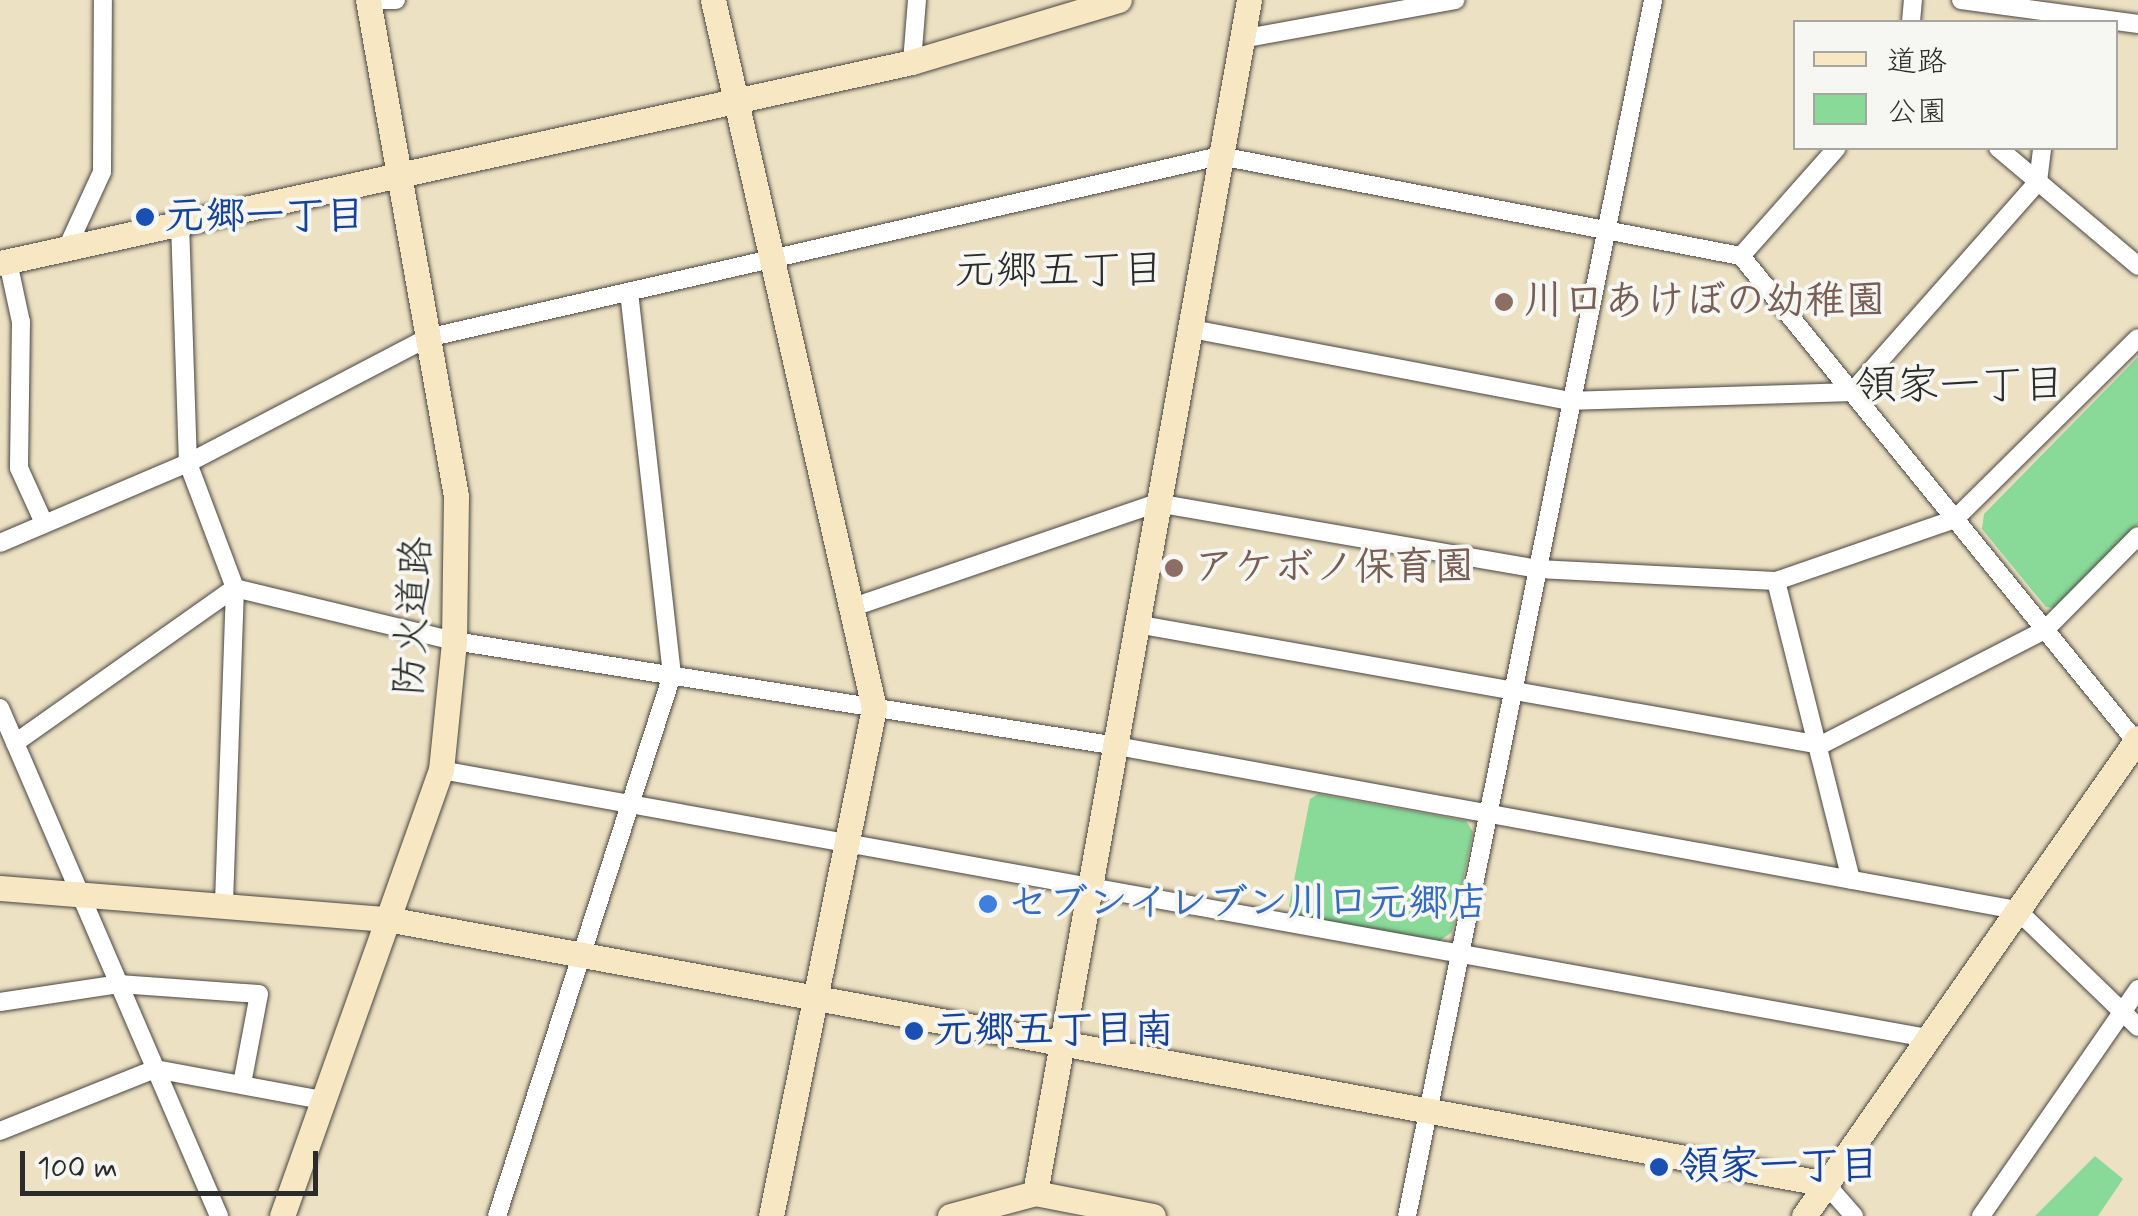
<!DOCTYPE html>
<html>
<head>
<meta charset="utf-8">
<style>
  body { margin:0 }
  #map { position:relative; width:2138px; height:1216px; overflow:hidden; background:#ede1c3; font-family:Mynerve,"Klee One",sans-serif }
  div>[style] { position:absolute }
  .green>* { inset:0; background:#89d998 }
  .roads { filter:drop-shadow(0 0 2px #484642) drop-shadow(0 0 2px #484642) }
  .street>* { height:18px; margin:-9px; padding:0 9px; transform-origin:9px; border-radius:9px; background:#fff }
  .secondary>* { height:25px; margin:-12.5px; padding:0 12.5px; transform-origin:12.5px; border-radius:12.5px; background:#f7e8c3 }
  .dots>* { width:28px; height:28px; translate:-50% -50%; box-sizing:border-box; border:5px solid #f6f6f2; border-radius:50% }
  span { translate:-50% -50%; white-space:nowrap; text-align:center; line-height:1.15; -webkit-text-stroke:8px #f6f6f2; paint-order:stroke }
  .transit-label { font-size:40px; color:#164399; font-weight:700 }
  .left { translate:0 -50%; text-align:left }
  .education-label { font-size:40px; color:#785e54; font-weight:700 }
  .street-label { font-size:40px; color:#2b2b2b }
  .shop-label { font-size:40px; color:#366cbe; font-weight:700 }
  .neighbourhood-label { font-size:42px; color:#2b2b2b }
  .legend { position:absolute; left:1793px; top:20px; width:325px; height:130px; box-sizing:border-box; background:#f6f6f2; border:2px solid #a5a5a2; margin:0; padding:12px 18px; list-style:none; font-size:30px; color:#2b2b2b }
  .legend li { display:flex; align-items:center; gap:20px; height:50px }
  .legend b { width:50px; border:2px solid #a5a5a2 }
  .scale { position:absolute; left:20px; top:1151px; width:298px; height:45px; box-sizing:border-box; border:5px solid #2b2b2b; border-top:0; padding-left:12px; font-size:30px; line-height:35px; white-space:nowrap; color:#2b2b2b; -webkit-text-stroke:8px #f6f6f2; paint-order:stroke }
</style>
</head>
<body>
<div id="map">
  <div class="green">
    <div style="clip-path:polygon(2138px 357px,2138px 524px,2056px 608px,2046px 607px,1982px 529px,1984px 514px)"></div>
    <div style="clip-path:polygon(1318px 794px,1466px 821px,1473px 832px,1452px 932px,1438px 942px,1295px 916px,1289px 906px,1310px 799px)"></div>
    <div style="clip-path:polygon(2095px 1156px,2123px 1179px,2098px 1216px,2035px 1216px)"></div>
  </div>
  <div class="roads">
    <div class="street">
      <div style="left:368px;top:0;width:28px"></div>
      <div style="left:1961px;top:0;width:179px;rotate:7.7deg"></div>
      <div style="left:1911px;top:22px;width:22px;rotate:-85deg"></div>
      <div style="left:1241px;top:39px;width:218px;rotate:-10.3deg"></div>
      <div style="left:912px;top:62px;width:62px;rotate:-85.4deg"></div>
      <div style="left:1998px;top:148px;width:183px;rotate:40.1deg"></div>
      <div style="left:180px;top:223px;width:240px;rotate:88.1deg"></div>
      <div style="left:188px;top:463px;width:134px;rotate:69.4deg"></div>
      <div style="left:235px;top:588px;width:317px;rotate:92deg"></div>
      <div style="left:67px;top:248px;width:84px;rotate:-65.3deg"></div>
      <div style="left:102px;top:172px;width:172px;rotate:-89.7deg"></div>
      <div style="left:1741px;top:256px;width:144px;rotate:-48.4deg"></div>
      <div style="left:8px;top:262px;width:61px;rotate:77.8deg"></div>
      <div style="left:21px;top:322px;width:146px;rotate:90.8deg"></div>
      <div style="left:19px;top:468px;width:60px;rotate:65.6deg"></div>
      <div style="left:1192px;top:329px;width:383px;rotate:10.8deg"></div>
      <div style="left:1568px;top:401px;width:284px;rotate:-1.8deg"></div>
      <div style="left:1852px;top:392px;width:281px;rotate:-48.5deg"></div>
      <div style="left:2038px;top:182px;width:34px;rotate:-83deg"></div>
      <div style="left:0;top:543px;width:204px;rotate:-23.1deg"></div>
      <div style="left:188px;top:463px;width:270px;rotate:-27.6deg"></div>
      <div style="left:427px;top:338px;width:814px;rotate:-12.93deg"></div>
      <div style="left:1220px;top:156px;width:531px;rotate:10.87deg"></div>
      <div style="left:1741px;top:256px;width:629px;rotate:50.87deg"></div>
      <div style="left:1776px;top:581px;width:308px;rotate:75.9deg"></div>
      <div style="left:856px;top:606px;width:317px;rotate:-18.9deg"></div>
      <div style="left:1156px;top:503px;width:387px;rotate:9.8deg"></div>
      <div style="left:1537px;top:569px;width:239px;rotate:2.9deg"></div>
      <div style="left:1776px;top:581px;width:189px;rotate:-19.1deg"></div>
      <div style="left:1955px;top:519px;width:257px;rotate:-44.7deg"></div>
      <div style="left:1136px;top:624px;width:696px;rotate:10.02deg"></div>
      <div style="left:1821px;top:745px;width:252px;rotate:-27.2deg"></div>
      <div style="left:2045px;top:630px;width:132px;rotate:-45.3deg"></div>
      <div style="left:0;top:708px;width:553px;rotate:66.68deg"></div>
      <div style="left:15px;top:743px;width:269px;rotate:-35.2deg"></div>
      <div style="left:235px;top:588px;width:225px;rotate:13.6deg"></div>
      <div style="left:454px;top:641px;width:671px;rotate:9deg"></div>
      <div style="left:1117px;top:746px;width:915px;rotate:10.33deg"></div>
      <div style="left:2017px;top:910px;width:168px;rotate:44deg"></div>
      <div style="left:441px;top:770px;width:1511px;rotate:10.22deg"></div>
      <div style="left:0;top:1002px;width:120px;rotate:-8.6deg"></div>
      <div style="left:119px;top:984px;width:140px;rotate:4.1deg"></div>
      <div style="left:259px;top:994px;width:92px;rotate:100.7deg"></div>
      <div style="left:0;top:1131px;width:167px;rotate:-21.8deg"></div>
      <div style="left:155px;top:1069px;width:171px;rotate:10.5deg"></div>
      <div style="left:1826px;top:1184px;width:43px;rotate:48.8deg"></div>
      <div style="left:497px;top:1216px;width:569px;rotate:-72.07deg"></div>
      <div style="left:672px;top:675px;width:384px;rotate:-96.4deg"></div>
      <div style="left:1407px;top:1216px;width:1241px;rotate:-78.56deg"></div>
      <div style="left:1981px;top:1216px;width:276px;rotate:-55.3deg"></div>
    </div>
    <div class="secondary">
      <div style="left:713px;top:0;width:726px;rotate:77.19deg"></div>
      <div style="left:874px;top:708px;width:518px;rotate:101.46deg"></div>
      <div style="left:0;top:263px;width:934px;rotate:-12.43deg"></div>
      <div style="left:912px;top:62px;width:216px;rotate:-16.7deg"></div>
      <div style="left:0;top:888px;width:388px;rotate:4.6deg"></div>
      <div style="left:387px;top:919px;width:1463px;rotate:10.43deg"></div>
      <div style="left:1035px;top:1193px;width:1212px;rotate:-79.83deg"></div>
      <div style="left:282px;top:1216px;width:473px;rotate:-70.4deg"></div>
      <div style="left:441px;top:770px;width:130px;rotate:-84.2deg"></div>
      <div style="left:454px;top:641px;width:145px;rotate:-89.2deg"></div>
      <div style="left:456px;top:496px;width:504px;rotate:-100.06deg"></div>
      <div style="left:950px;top:1216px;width:88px;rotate:-15.1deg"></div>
      <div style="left:1035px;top:1193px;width:120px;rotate:11deg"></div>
      <div style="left:1804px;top:1216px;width:583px;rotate:-55.06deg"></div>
    </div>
  </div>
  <div class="dots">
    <div style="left:145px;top:217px;background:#1a4fb4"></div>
    <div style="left:1504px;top:302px;background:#8d6e63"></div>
    <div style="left:1174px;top:568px;background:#8d6e63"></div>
    <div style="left:988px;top:904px;background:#3f7fe0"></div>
    <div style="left:914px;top:1031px;background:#1a4fb4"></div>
    <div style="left:1659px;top:1167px;background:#1a4fb4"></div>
  </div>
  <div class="transit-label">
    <span class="left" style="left:165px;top:217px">元郷一丁目</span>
    <span class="left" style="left:934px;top:1031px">元郷五丁目南</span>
    <span class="left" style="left:1679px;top:1167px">領家一丁目</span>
  </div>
  <div class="education-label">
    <span class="left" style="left:1524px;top:302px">川口あけぼの幼稚園</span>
    <span class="left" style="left:1194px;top:568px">アケボノ保育園</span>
  </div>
  <div class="street-label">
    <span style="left:414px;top:616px;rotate:-87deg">防火道路</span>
  </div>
  <div class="shop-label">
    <span class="left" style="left:1008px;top:904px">セブンイレブン川口元郷店</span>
  </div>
  <div class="neighbourhood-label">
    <span style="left:1059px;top:272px">元郷五丁目</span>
    <span style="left:1960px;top:387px">領家一丁目</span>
  </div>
  <ul class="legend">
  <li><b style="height:12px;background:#f7e8c3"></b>道路</li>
  <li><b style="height:28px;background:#89d998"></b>公園</li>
  </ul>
  <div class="scale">100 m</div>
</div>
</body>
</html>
